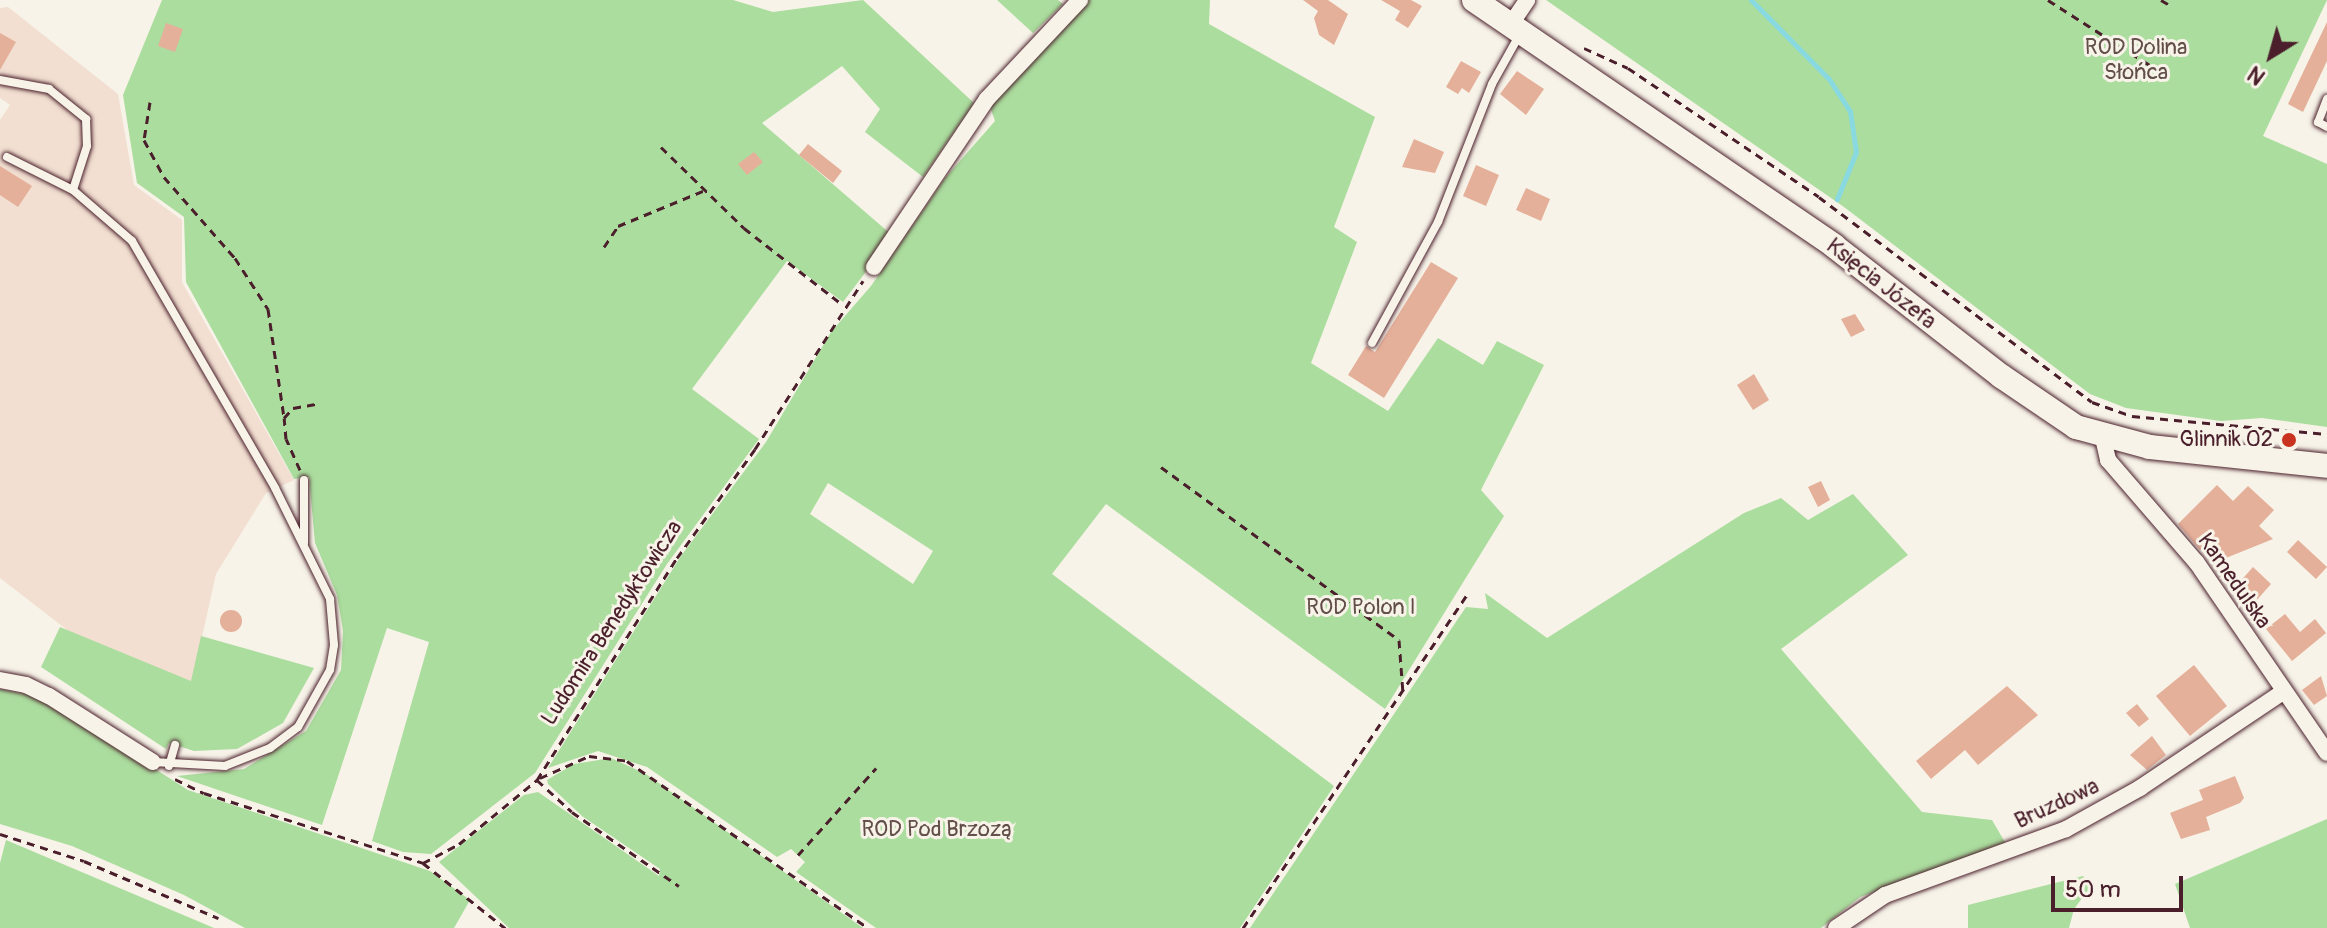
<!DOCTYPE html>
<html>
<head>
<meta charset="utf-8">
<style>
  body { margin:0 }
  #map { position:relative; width:2327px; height:928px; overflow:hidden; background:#f7f3e8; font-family:Pangolin,sans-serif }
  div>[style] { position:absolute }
  .built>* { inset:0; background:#f2dfd1 }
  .green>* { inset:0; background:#abdd9e }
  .stream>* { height:5px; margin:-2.5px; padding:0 2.5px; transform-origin:2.5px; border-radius:2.5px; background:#88d9e0 }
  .building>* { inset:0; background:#e5b09a }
  .round { border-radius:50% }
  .path>* { height:3px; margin-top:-1.5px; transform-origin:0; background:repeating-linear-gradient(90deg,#4a1f2b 0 8px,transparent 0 14px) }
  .roads { filter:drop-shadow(0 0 2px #4a1f2b) drop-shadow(0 0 2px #4a1f2b) }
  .lane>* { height:8px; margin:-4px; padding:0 4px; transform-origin:4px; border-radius:4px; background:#f7f3e8 }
  .street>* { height:16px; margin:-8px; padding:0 8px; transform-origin:8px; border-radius:8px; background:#f7f3e8 }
  .secondary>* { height:24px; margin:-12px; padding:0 12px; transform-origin:12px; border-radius:12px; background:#f7f3e8 }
  .dots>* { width:22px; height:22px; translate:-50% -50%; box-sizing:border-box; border:4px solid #f7f3e8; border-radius:50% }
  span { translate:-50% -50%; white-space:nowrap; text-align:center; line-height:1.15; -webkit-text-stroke:6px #f7f3e8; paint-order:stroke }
  .park-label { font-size:22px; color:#624e48 }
  .street-label { font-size:22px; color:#4a1f2b }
  .poi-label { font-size:22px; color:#4a1f2b }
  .right { translate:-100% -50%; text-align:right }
  .north { position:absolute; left:2231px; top:16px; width:80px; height:80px; -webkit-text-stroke:6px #f7f3e8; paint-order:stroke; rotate:217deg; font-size:22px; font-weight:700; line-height:32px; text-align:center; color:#4a1f2b }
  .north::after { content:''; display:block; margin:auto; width:28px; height:36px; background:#4a1f2b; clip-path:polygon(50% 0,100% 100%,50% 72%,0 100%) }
  .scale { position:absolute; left:2051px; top:876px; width:132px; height:36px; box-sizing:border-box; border:4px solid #4a1f2b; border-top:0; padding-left:10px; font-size:24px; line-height:28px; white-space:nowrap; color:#4a1f2b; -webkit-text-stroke:6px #f7f3e8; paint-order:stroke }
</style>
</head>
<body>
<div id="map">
  <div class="built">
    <div style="clip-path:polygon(8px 7px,118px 94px,134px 185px,182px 220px,182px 282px,294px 480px,266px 493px,216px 574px,192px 682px,71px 633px,0 578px,0 120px,10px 105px,0 98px,0 8px)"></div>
  </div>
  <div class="green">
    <div style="clip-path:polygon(162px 0,733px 0,773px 12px,863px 0,974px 103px,923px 177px,865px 132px,880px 109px,842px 66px,762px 123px,893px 236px,843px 302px,787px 261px,692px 389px,759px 439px,667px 564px,535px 773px,431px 854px,403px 852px,372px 841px,429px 642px,387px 628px,322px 825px,177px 776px,244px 769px,306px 731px,341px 670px,343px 631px,337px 595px,315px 543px,309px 477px,294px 479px,186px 282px,184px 217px,137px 183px,123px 95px)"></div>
    <div style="clip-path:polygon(997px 0,1058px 0,1063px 4px,1033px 33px)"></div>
    <div style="clip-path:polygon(evenodd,1086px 0,1210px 0,1209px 24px,1375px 117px,1334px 227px,1357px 242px,1311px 363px,1388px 411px,1438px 338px,1483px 365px,1497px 341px,1544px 365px,1481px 490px,1504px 516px,1385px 709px,1106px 504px,1052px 574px,1334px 786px,1240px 928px,876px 928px,796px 872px,805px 862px,791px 849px,777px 857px,647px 767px,598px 751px,548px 768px,681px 556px,766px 442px,831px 332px,871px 286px,945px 178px,995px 121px,989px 104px,1086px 0,828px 483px,933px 551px,913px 584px,810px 514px,828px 483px)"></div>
    <div style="clip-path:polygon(1546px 0,2327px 0,2263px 136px,2327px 164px,2327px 427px,2262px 418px,2221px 421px,2126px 408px,2090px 394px,1844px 207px)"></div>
    <div style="clip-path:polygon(1853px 494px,1908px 555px,1781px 649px,1922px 812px,1992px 820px,2006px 844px,1860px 897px,1821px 928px,1250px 928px,1466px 607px,1488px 609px,1485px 593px,1547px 638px,1744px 513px,1781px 498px,1808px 520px)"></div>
    <div style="clip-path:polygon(60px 627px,191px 681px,201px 636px,314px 668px,283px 723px,237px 749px,194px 751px,169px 743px,166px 749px,41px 667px)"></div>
    <div style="clip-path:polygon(0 689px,44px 698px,188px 790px,430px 871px,470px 900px,454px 928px,245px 928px,184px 895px,72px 846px,0 824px)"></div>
    <div style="clip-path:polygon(611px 758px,646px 774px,863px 928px,509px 928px,439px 862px,524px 795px,538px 792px,659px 876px,660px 869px,582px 816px,548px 784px,547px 780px,574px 764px)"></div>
    <div style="clip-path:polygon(2327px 819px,2327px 928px,2190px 928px,2175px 884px)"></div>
    <div style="clip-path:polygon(6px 840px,214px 928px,0 928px,0 863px)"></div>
    <div style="clip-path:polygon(2083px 876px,2092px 885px,2074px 909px,2069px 928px,1968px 928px,1968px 905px)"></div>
  </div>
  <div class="stream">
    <div style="left:1751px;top:0;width:111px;rotate:45.4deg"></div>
    <div style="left:1829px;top:79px;width:38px;rotate:57deg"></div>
    <div style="left:1850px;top:111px;width:41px;rotate:81.7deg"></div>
    <div style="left:1856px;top:152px;width:51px;rotate:112deg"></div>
  </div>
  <div class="building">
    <div style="clip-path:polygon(1303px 0,1328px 0,1348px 14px,1334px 45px,1319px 35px,1314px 18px,1318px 11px)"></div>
    <div style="clip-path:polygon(1381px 0,1411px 0,1422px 6px,1408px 28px,1395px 20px,1400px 11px)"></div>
    <div style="clip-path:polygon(2327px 22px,2327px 61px,2303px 112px,2288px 104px)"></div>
    <div style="clip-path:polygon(166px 23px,183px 29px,175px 52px,158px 46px)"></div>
    <div style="clip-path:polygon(0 33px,16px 42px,0 70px)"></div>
    <div style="clip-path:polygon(1461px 61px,1481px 72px,1469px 93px,1462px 88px,1458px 94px,1446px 87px)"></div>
    <div style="clip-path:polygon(1517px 71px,1544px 89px,1526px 115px,1500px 94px)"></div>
    <div style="clip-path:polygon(1414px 139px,1444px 152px,1435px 173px,1402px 167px)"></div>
    <div style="clip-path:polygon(808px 144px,842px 171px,833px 183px,799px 155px)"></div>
    <div style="clip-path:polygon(754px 152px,763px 162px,747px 175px,738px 164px)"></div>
    <div style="clip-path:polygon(1476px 165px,1499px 175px,1486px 206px,1463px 196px)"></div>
    <div style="clip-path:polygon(0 166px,32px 186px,18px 207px,0 195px)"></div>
    <div style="clip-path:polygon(1526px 188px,1550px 199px,1541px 221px,1516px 210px)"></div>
    <div style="clip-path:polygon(1431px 262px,1458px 278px,1384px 398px,1348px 375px,1366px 346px,1375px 352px)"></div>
    <div style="clip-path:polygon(1855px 314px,1865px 330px,1851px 337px,1841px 319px)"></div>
    <div style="clip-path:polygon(1754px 374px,1769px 400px,1753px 410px,1737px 385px)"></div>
    <div style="clip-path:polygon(1821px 481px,1830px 500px,1818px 507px,1808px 487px)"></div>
    <div style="clip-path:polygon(2217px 485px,2233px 501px,2248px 486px,2274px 510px,2259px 526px,2273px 539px,2216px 562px,2209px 546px,2200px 550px,2178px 524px)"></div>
    <div style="clip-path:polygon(2298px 540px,2327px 567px,2316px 579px,2287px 552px)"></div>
    <div style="clip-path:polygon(2253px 567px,2271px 584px,2256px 601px,2237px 585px)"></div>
    <div class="round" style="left:220px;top:610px;width:22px;height:22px"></div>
    <div style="clip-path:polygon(2285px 614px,2300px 632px,2315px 619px,2326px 633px,2292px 661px,2266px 629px)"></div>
    <div style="clip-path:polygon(2194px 665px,2227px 706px,2190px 736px,2156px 696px)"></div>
    <div style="clip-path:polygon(2321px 676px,2327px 696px,2314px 705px,2302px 690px)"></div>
    <div style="clip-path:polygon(2007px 686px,2038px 715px,1978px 765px,1965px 750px,1931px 779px,1916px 761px)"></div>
    <div style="clip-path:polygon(2137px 704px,2149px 719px,2139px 727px,2126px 713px)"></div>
    <div style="clip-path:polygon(2152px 736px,2166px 755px,2147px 770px,2130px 755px)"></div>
    <div style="clip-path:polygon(2235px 776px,2244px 798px,2240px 803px,2206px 817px,2210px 830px,2181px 839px,2170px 813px,2203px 800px,2199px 790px)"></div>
  </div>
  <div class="path">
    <div style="left:2048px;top:0;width:132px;rotate:32.6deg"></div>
    <div style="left:2161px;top:0;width:8px;rotate:30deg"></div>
    <div style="left:1584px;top:48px;width:48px;rotate:24.4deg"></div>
    <div style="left:1628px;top:68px;width:230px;rotate:34deg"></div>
    <div style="left:1819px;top:197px;width:341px;rotate:36.9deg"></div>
    <div style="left:2092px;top:402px;width:42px;rotate:19.3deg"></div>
    <div style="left:2132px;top:416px;width:196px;rotate:5.3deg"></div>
    <div style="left:150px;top:102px;width:38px;rotate:99deg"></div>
    <div style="left:144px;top:140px;width:42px;rotate:61.6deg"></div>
    <div style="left:164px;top:177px;width:108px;rotate:48.8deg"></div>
    <div style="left:235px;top:258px;width:61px;rotate:57.1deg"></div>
    <div style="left:268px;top:309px;width:110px;rotate:81.6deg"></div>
    <div style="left:661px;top:147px;width:116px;rotate:44.3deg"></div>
    <div style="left:744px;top:228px;width:125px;rotate:37.9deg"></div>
    <div style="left:604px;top:247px;width:25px;rotate:-56deg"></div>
    <div style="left:618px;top:226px;width:92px;rotate:-22.4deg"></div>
    <div style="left:1161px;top:467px;width:294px;rotate:36deg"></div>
    <div style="left:1399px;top:640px;width:53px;rotate:85.7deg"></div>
    <div style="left:300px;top:470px;width:34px;rotate:-114deg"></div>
    <div style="left:286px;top:439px;width:21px;rotate:-95deg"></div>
    <div style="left:284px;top:418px;width:13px;rotate:-48deg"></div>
    <div style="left:293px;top:408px;width:23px;rotate:-10deg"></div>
    <div style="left:540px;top:778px;width:54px;rotate:-24.2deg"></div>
    <div style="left:589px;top:756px;width:38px;rotate:7deg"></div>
    <div style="left:627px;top:761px;width:293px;rotate:34.7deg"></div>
    <div style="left:175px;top:779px;width:32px;rotate:26deg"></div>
    <div style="left:204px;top:793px;width:230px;rotate:17.7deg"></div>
    <div style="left:423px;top:863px;width:41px;rotate:-27.8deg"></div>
    <div style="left:459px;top:844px;width:101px;rotate:-39.4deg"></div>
    <div style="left:537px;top:780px;width:262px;rotate:-57.8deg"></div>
    <div style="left:677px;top:558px;width:134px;rotate:-54.4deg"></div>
    <div style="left:755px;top:449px;width:200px;rotate:-57.3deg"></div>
    <div style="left:537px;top:780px;width:47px;rotate:42.4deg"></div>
    <div style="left:572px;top:812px;width:130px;rotate:34.7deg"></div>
    <div style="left:0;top:834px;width:88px;rotate:17.8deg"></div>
    <div style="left:84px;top:861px;width:146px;rotate:23deg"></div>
    <div style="left:798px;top:855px;width:117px;rotate:-48.1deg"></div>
    <div style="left:423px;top:863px;width:105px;rotate:38.4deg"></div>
    <div style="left:1243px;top:928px;width:405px;rotate:-56.1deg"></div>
  </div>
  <div class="roads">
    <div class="lane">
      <div style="left:0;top:80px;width:50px;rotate:10.4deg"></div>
      <div style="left:49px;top:89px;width:48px;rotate:39deg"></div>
      <div style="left:86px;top:119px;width:27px;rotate:88deg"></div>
      <div style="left:87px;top:146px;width:46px;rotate:107.7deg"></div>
      <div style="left:2327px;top:99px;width:25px;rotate:111deg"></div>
      <div style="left:2318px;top:122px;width:10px;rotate:29deg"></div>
      <div style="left:7px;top:157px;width:74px;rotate:26.6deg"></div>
      <div style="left:73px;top:190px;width:78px;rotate:40.8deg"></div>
      <div style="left:132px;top:241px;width:285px;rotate:59.9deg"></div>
      <div style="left:275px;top:488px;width:124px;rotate:63.6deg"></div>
      <div style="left:330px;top:599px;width:46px;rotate:85deg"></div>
      <div style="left:334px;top:645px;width:25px;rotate:99deg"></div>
      <div style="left:330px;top:670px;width:65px;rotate:119.3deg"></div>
      <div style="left:298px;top:727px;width:35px;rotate:143deg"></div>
      <div style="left:270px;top:748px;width:48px;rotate:158.2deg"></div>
      <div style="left:225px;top:766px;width:72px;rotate:-176.8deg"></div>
      <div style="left:1372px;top:343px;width:138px;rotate:-61.4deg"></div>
      <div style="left:1438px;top:222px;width:148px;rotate:-68.6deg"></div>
      <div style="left:1492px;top:84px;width:57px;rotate:-60.8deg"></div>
      <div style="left:304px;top:543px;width:63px;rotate:-90deg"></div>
      <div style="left:169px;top:766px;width:22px;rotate:-74deg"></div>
    </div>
    <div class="street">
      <div style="left:1511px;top:24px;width:29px;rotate:-56deg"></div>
      <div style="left:874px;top:267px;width:202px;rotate:-56.1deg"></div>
      <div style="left:987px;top:99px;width:136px;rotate:-46.8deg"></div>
      <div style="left:2103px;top:438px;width:23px;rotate:77deg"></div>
      <div style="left:2108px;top:460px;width:136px;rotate:49.2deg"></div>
      <div style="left:2197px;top:563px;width:230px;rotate:55.6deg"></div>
      <div style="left:0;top:680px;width:26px;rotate:11deg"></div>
      <div style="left:26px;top:685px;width:25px;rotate:26deg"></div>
      <div style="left:49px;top:696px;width:123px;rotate:32.4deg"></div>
      <div style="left:1836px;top:928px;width:59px;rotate:-34deg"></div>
      <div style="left:1885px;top:895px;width:193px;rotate:-20deg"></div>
      <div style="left:2066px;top:829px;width:85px;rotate:-29deg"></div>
      <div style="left:2140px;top:788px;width:172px;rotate:-33.9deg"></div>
    </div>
    <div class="secondary">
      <div style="left:1474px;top:0;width:436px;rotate:34.3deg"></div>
      <div style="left:1834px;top:246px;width:212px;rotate:37.9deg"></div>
      <div style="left:2001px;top:376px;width:91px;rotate:34.2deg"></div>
      <div style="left:2076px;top:427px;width:77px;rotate:15.1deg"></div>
      <div style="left:2150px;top:447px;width:178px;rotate:6.1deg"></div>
    </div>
  </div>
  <div class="dots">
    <div style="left:2289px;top:440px;background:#c8321e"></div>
  </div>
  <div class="park-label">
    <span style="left:2136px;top:60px">ROD Dolina<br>Słońca</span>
    <span style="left:1361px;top:608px">ROD Polon I</span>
    <span style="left:937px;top:830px">ROD Pod Brzozą</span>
  </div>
  <div class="street-label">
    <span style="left:1881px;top:284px;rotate:38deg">Księcia Józefa</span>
    <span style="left:2234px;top:581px;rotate:55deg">Kamedulska</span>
    <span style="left:612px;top:623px;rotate:-57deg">Ludomira Benedyktowicza</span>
    <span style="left:2057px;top:804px;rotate:-25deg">Bruzdowa</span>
  </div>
  <div class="poi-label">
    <span class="right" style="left:2273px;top:440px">Glinnik 02</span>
  </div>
  <div class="north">N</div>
  <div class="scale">50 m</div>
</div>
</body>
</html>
